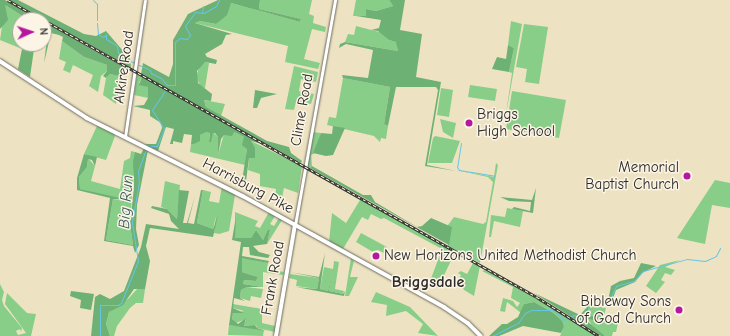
<!DOCTYPE html>
<html>
<head>
<meta charset="utf-8">
<style>
  body { margin:0 }
  #map { position:relative; width:730px; height:336px; overflow:hidden; background:#ede3c2; font-family:"Comic Neue",sans-serif }
  div>[style] { position:absolute }
  .green>* { inset:0; background:#88ce88 }
  .forest>* { inset:0; background:#6eb174 }
  .stream>* { height:1px; margin:-0.5px; padding:0 0.5px; transform-origin:0.5px; border-radius:0.5px; background:#65c5e3 }
  .roads { filter:drop-shadow(0 0 1px #6f6b60) drop-shadow(0 0 1px #6f6b60) }
  .secondary>* { height:3px; margin:-1.5px; padding:0 1.5px; transform-origin:1.5px; border-radius:1.5px; background:#fff }
  .primary>* { height:3.5px; margin:-1.75px; padding:0 1.75px; transform-origin:1.75px; border-radius:1.75px; background:#fff }
  .rail>* { height:2.5px; margin-top:-1.25px; transform-origin:0; background:repeating-linear-gradient(90deg,#fcf5e5 0 3px,#2b2b2b 0 6px); box-sizing:border-box; border-block:1px solid #2b2b2b }
  .dots>* { width:11px; height:11px; translate:-50% -50%; box-sizing:border-box; border:2px solid #fcf5e5; border-radius:50% }
  span { translate:-50% -50%; white-space:nowrap; text-align:center; line-height:1.15; -webkit-text-stroke:3px #fcf5e5; paint-order:stroke }
  .street-label { font-size:15px; color:#2b2b2b }
  .poi-label { font-size:15px; color:#2b2b2b }
  .left { translate:0 -50%; text-align:left }
  .right { translate:-100% -50%; text-align:right }
  .water-label { font-size:16px; color:#3c5962; font-style:italic }
  .neighbourhood-label { font-size:16px; color:#2b2b2b; font-weight:700 }
  .north { position:absolute; left:12px; top:12px; width:40px; height:40px; box-sizing:border-box; background:#fcf5e5; border:1px solid #a8a49b; border-radius:50%; rotate:87deg; font-size:11px; font-weight:700; line-height:16px; text-align:center; color:#2b2b2b }
  .north::after { content:''; display:block; margin:auto; width:14px; height:18px; background:#b5179e; clip-path:polygon(50% 0,100% 100%,50% 72%,0 100%) }
</style>
</head>
<body>
<div id="map">
  <div class="green">
    <div style="clip-path:polygon(260px 0,312px 0,309px 14px,314px 16px,313px 23px,326px 27px,325px 32px,312px 29px,304px 59px,320px 63px,318px 69px,285px 62px,288px 46px,195px 23px,200px 21px,216px 24px,231px 3px,300px 22px,301px 19px,259px 9px)"></div>
    <div style="clip-path:polygon(356px 0,389px 0,393px 6px,376px 11px,366px 9px,366px 16px,353px 16px)"></div>
    <div style="clip-path:polygon(5px 5px,29px 20px,20px 20px,20px 39px,14px 37px,22px 49px,0 40px)"></div>
    <div style="clip-path:polygon(511px 21px,522px 24px,505px 120px,512px 73px,509px 72px,514px 48px,508px 45px)"></div>
    <div style="clip-path:polygon(524px 24px,548px 27px,539px 84px,525px 82px,527px 69px,516px 67px)"></div>
    <div style="clip-path:polygon(356px 26px,383px 33px,389px 40px,397px 42px,398px 51px,345px 42px,348px 34px,354px 35px)"></div>
    <div style="clip-path:polygon(62px 41px,84px 57px,107px 65px,107px 71px,101px 76px,98px 92px,89px 86px,93px 75px,73px 65px,70px 73px,63px 70px,66px 62px,59px 59px)"></div>
    <div style="clip-path:polygon(205px 62px,209px 63px,205px 88px,201px 87px,196px 77px,200px 65px)"></div>
    <div style="clip-path:polygon(294px 66px,318px 72px,316px 82px,301px 79px,299px 91px,314px 94px,311px 104px,296px 102px,294px 110px,285px 109px)"></div>
    <div style="clip-path:polygon(110px 74px,118px 76px,116px 104px,103px 95px,106px 78px)"></div>
    <div style="clip-path:polygon(137px 74px,142px 76px,139px 83px,148px 87px,148px 98px,134px 95px)"></div>
    <div style="clip-path:polygon(343px 78px,390px 87px,384px 124px,388px 126px,386px 139px,381px 138px,380px 142px,374px 136px,327px 125px,329px 117px,336px 118px)"></div>
    <div style="clip-path:polygon(470px 85px,497px 89px,495px 101px,468px 97px)"></div>
    <div style="clip-path:polygon(441px 88px,453px 90px,449px 117px,437px 115px)"></div>
    <div style="clip-path:polygon(512px 91px,566px 100px,559px 138px,506px 129px)"></div>
    <div style="clip-path:polygon(204px 100px,225px 104px,221px 116px,206px 107px)"></div>
    <div style="clip-path:polygon(440px 119px,456px 123px,453px 138px,443px 132px)"></div>
    <div style="clip-path:polygon(97px 126px,113px 132px,115px 136px,106px 160px,84px 154px)"></div>
    <div style="clip-path:polygon(207px 132px,210px 132px,209px 142px,213px 132px,218px 137px,218px 155px,224px 134px,234px 132px,244px 137px,247px 149px,245px 165px,190px 152px,191px 144px,194px 144px,200px 135px)"></div>
    <div style="clip-path:polygon(312px 132px,321px 133px,315px 153px,311px 155px,312px 166px,310px 168px,306px 166px)"></div>
    <div style="clip-path:polygon(435px 136px,460px 141px,452px 163px,428px 163px,433px 138px)"></div>
    <div style="clip-path:polygon(251px 141px,302px 166px,298px 193px,284px 188px,282px 198px,275px 197px,276px 189px,260px 186px,260px 174px,248px 170px,249px 158px,254px 158px)"></div>
    <div style="clip-path:polygon(131px 151px,135px 152px,130px 224px,133px 245px,106px 240px,113px 199px,129px 202px,80px 189px,79px 177px,87px 167px,88px 158px,95px 166px,91px 181px,120px 189px,124px 161px,130px 158px)"></div>
    <div style="clip-path:polygon(496px 163px,498px 165px,480px 263px,448px 246px,448px 225px,454px 217px,483px 224px,486px 222px,493px 182px,488px 177px,456px 170px,494px 177px)"></div>
    <div style="clip-path:polygon(320px 177px,455px 252px,438px 288px,429px 284px,442px 249px,384px 218px,381px 219px,371px 214px,368px 220px,362px 217px,343px 249px,329px 242px,332px 213px,346px 223px,360px 200px)"></div>
    <div style="clip-path:polygon(715px 180px,730px 183px,730px 208px,712px 205px,705px 244px,677px 238px)"></div>
    <div style="clip-path:polygon(165px 181px,180px 185px,177px 219px,167px 209px,161px 207px)"></div>
    <div style="clip-path:polygon(222px 186px,235px 195px,229px 231px,219px 234px,214px 233px,216px 216px,213px 229px,197px 223px,203px 190px,211px 192px,209px 201px,219px 203px)"></div>
    <div style="clip-path:polygon(507px 208px,523px 211px,520px 227px,494px 221px,491px 237px,489px 237px,491px 215px,505px 217px)"></div>
    <div style="clip-path:polygon(235px 212px,258px 221px,255px 226px,260px 228px,269px 212px,275px 216px,270px 224px,274px 226px,279px 218px,282px 220px,267px 244px,270px 230px,268px 229px,263px 240px,256px 230px,251px 238px,235px 238px)"></div>
    <div style="clip-path:polygon(361px 233px,387px 247px,384px 253px,378px 250px,373px 252px,356px 242px)"></div>
    <div style="clip-path:polygon(242px 257px,268px 263px,267px 269px,284px 272px,283px 275px,263px 272px,263px 287px,243px 284px,244px 280px,256px 281px,258px 277px,242px 272px)"></div>
    <div style="clip-path:polygon(351px 258px,354px 261px,350px 277px,358px 277px,349px 296px,345px 296px)"></div>
    <div style="clip-path:polygon(680px 260px,665px 267px,675px 270px,671px 275px,665px 273px,661px 280px,665px 282px,656px 293px,646px 286px,660px 265px)"></div>
    <div style="clip-path:polygon(334px 261px,339px 262px,335px 289px,344px 291px,343px 294px,329px 291px,333px 272px,328px 291px,320px 289px,324px 267px,333px 269px)"></div>
    <div style="clip-path:polygon(473px 263px,480px 266px,474px 296px,464px 290px,459px 279px,461px 275px,458px 273px,461px 271px,467px 274px)"></div>
    <div style="clip-path:polygon(485px 270px,544px 302px,597px 336px,560px 336px,564px 327px,552px 312px,534px 302px,524px 304px,521px 313px,507px 302px,505px 312px,500px 311px,503px 298px,513px 301px,517px 307px,520px 303px,511px 298px,513px 287px,482px 271px)"></div>
    <div style="clip-path:polygon(290px 274px,319px 278px,317px 289px,296px 286px,297px 280px,289px 278px)"></div>
    <div style="clip-path:polygon(0 284px,4px 292px,2px 300px,4px 306px,22px 328px,21px 332px,20px 329px,16px 331px,18px 335px,26px 333px,5px 304px,7px 293px,27px 313px,36px 314px,31px 336px,0 336px)"></div>
    <div style="clip-path:polygon(247px 287px,263px 289px,261px 298px,251px 296px,250px 301px,240px 298px,241px 290px)"></div>
    <div style="clip-path:polygon(138px 288px,145px 289px,143px 303px,136px 303px,130px 308px,117px 326px,114px 336px,110px 336px,106px 324px,109px 312px,128px 299px)"></div>
    <div style="clip-path:polygon(376px 292px,410px 307px,438px 336px,418px 333px,423px 324px,406px 311px,386px 316px,387px 305px,371px 302px)"></div>
    <div style="clip-path:polygon(233px 304px,262px 309px,262px 323px,275px 326px,275px 332px,257px 328px,256px 325px,244px 326px,246px 319px,236px 323px,232px 319px,233px 313px,244px 311px,233px 308px)"></div>
    <div style="clip-path:polygon(586px 304px,606px 308px,603px 319px,590px 315px)"></div>
    <div style="clip-path:polygon(588px 319px,618px 323px,616px 332px,613px 332px,612px 336px,605px 336px,593px 327px)"></div>
    <div style="clip-path:polygon(229px 325px,264px 330px,263px 336px,228px 335px)"></div>
  </div>
  <div class="forest">
    <div style="clip-path:polygon(0 0,5px 0,41px 20px,29px 20px,5px 5px,8px 20px,0 29px)"></div>
    <div style="clip-path:polygon(10px 0,18px 0,84px 34px,96px 36px,106px 31px,130px 59px,131px 68px)"></div>
    <div style="clip-path:polygon(218px 0,260px 0,259px 9px,301px 19px,300px 22px,231px 3px,227px 15px,216px 24px,200px 21px,195px 23px,232px 34px,226px 35px,222px 44px,205px 54px,207px 57px,217px 60px,216px 64px,205px 62px,197px 71px,198px 83px,212px 94px,211px 101px,204px 100px,206px 107px,267px 141px,289px 147px,291px 153px,302px 161px,301px 163px,141px 74px,143px 63px,169px 77px,173px 64px,173px 40px,188px 14px)"></div>
    <div style="clip-path:polygon(389px 0,405px 0,400px 30px,422px 34px,416px 77px,441px 82px,427px 165px,456px 171px,425px 166px,438px 90px,436px 87px,396px 87px,388px 126px,384px 124px,390px 87px,343px 78px,342px 75px,368px 78px,373px 50px,346px 44px,339px 48px,340px 44px,345px 42px,398px 51px,396px 42px,389px 40px,378px 31px,371px 30px,379px 28px,381px 20px,356px 16px,366px 16px,366px 9px,376px 11px,393px 6px)"></div>
    <div style="clip-path:polygon(44px 22px,129px 70px,127px 74px,121px 74px,117px 102px,118px 76px,110px 74px,106px 78px,103px 76px,107px 71px,107px 65px,84px 57px,62px 41px,63px 37px,59px 35px,51px 33px,44px 63px,48px 31px,44px 30px)"></div>
    <div style="clip-path:polygon(14px 37px,20px 39px,20px 44px,41px 45px,40px 50px,34px 49px,30px 77px,18px 69px,22px 49px)"></div>
    <div style="clip-path:polygon(508px 45px,514px 48px,509px 72px,492px 69px,497px 57px,506px 59px)"></div>
    <div style="clip-path:polygon(142px 76px,262px 144px,251px 141px,255px 148px,255px 158px,249px 158px,246px 181px,242px 181px,247px 149px,242px 145px,244px 137px,234px 132px,232px 136px,224px 135px,221px 139px,218px 155px,218px 137px,215px 133px,213px 133px,211px 142px,209px 142px,210px 133px,207px 132px,200px 135px,200px 141px,194px 144px,191px 144px,192px 135px,184px 134px,182px 143px,173px 141px,173px 144px,170px 144px,174px 129px,166px 127px,158px 151px,145px 144px,156px 144px,162px 128px,161px 123px,150px 116px,150px 110px,133px 106px,144px 105px,148px 98px,148px 87px,139px 85px)"></div>
    <div style="clip-path:polygon(255px 90px,277px 94px,261px 98px,257px 108px,253px 108px)"></div>
    <div style="clip-path:polygon(333px 126px,345px 128px,333px 155px,326px 156px,313px 153px,321px 133px,332px 134px)"></div>
    <div style="clip-path:polygon(144px 148px,148px 150px,137px 205px,136px 229px,139px 245px,135px 253px,133px 246px,104px 241px,110px 198px,77px 190px,77px 178px,84px 154px,97px 157px,95px 166px,92px 160px,88px 159px,87px 167px,79px 177px,80px 189px,129px 200px,113px 199px,106px 240px,133px 245px,130px 224px,134px 187px,133px 162px,135px 152px,141px 154px)"></div>
    <div style="clip-path:polygon(312px 166px,363px 195px,371px 195px,375px 202px,417px 227px,422px 226px,431px 218px,452px 227px,449px 245px,310px 168px)"></div>
    <div style="clip-path:polygon(536px 188px,533px 213px,512px 209px,514px 207px,530px 211px,531px 202px,509px 201px,500px 197px,532px 200px)"></div>
    <div style="clip-path:polygon(179px 190px,189px 191px,183px 223px,187px 223px,195px 196px,188px 223px,194px 224px,201px 190px,203px 190px,197px 223px,213px 229px,218px 215px,213px 237px,150px 228px,146px 246px,150px 261px,145px 289px,134px 289px,123px 305px,109px 312px,106px 324px,110px 336px,91px 336px,95px 297px,100px 294px,110px 299px,124px 291px,141px 247px,146px 224px,179px 229px,171px 221px,169px 214px,151px 208px,152px 206px,167px 209px,177px 219px)"></div>
    <div style="clip-path:polygon(236px 216px,235px 238px,251px 238px,256px 230px,263px 240px,268px 229px,270px 230px,267px 244px,253px 246px,259px 252px,270px 255px,268px 258px,250px 255px,249px 247px,243px 247px,242px 256px,269px 261px,268px 263px,242px 258px,242px 272px,258px 277px,256px 281px,244px 280px,243px 284px,263px 287px,247px 287px,241px 290px,240px 298px,245px 301px,234px 298px,233px 308px,244px 313px,233px 313px,232px 319px,238px 324px,246px 318px,244px 326px,255px 325px,257px 328px,266px 331px,229px 325px,241px 242px,232px 240px)"></div>
    <div style="clip-path:polygon(325px 253px,320px 289px,328px 291px,333px 272px,329px 291px,343px 294px,345px 291px,344px 296px,296px 287px,317px 289px,319px 278px,290px 272px,319px 277px)"></div>
    <div style="clip-path:polygon(641px 263px,656px 266px,642px 273px,635px 282px,616px 290px,610px 306px,607px 306px,611px 286px,620px 281px,634px 278px)"></div>
    <div style="clip-path:polygon(71px 291px,94px 294px,91px 310px,80px 308px,81px 300px,70px 296px)"></div>
    <div style="clip-path:polygon(534px 293px,580px 315px,588px 306px,590px 315px,603px 319px,602px 322px,588px 319px,587px 321px,605px 336px,601px 336px)"></div>
    <div style="clip-path:polygon(534px 302px,552px 312px,562px 321px,564px 327px,561px 333px,523px 326px,499px 336px,489px 336px,502px 324px,507px 324px,518px 317px,524px 304px)"></div>
  </div>
  <div class="stream">
    <div style="left:93px;top:0;width:6px;rotate:45deg"></div>
    <div style="left:97px;top:4px;width:16px;rotate:90deg"></div>
    <div style="left:202px;top:13px;width:7px;rotate:-82deg"></div>
    <div style="left:97px;top:23px;width:11px;rotate:85deg"></div>
    <div style="left:98px;top:34px;width:6px;rotate:31deg"></div>
    <div style="left:103px;top:37px;width:4px;rotate:-34deg"></div>
    <div style="left:106px;top:35px;width:4px;rotate:90deg"></div>
    <div style="left:106px;top:39px;width:13px;rotate:32deg"></div>
    <div style="left:117px;top:46px;width:7px;rotate:82deg"></div>
    <div style="left:118px;top:53px;width:8px;rotate:7deg"></div>
    <div style="left:126px;top:54px;width:5px;rotate:127deg"></div>
    <div style="left:123px;top:58px;width:13px;rotate:23deg"></div>
    <div style="left:139px;top:65px;width:12px;rotate:24deg"></div>
    <div style="left:150px;top:70px;width:3px;rotate:72deg"></div>
    <div style="left:151px;top:73px;width:11px;rotate:27deg"></div>
    <div style="left:161px;top:78px;width:9px;rotate:49deg"></div>
    <div style="left:167px;top:85px;width:8px"></div>
    <div style="left:175px;top:85px;width:43px;rotate:-90deg"></div>
    <div style="left:175px;top:42px;width:6px;rotate:-39deg"></div>
    <div style="left:180px;top:38px;width:7px;rotate:8deg"></div>
    <div style="left:187px;top:39px;width:5px;rotate:-53deg"></div>
    <div style="left:190px;top:35px;width:10px;rotate:-119deg"></div>
    <div style="left:185px;top:26px;width:17px;rotate:-54deg"></div>
    <div style="left:195px;top:12px;width:9px;rotate:6deg"></div>
    <div style="left:204px;top:13px;width:14px;rotate:-30deg"></div>
    <div style="left:216px;top:6px;width:7px;rotate:-63deg"></div>
    <div style="left:461px;top:143px;width:24px;rotate:99deg"></div>
    <div style="left:457px;top:167px;width:4px;rotate:56deg"></div>
    <div style="left:459px;top:170px;width:36px;rotate:9deg"></div>
    <div style="left:148px;top:146px;width:9px"></div>
    <div style="left:157px;top:146px;width:18px;rotate:-68deg"></div>
    <div style="left:164px;top:129px;width:22px;rotate:-122deg"></div>
    <div style="left:152px;top:110px;width:22px;rotate:-56deg"></div>
    <div style="left:100px;top:336px;width:31px;rotate:-90deg"></div>
    <div style="left:100px;top:305px;width:18px"></div>
    <div style="left:118px;top:305px;width:4px;rotate:-34deg"></div>
    <div style="left:121px;top:303px;width:45px;rotate:-68deg"></div>
    <div style="left:138px;top:261px;width:39px;rotate:-99deg"></div>
    <div style="left:132px;top:222px;width:39px;rotate:-80deg"></div>
    <div style="left:139px;top:184px;width:13px;rotate:-94deg"></div>
    <div style="left:138px;top:171px;width:23px;rotate:-70deg"></div>
    <div style="left:492px;top:336px;width:29px;rotate:-27deg"></div>
    <div style="left:518px;top:323px;width:12px;rotate:-55deg"></div>
    <div style="left:525px;top:313px;width:7px;rotate:-27deg"></div>
    <div style="left:531px;top:310px;width:22px"></div>
    <div style="left:553px;top:310px;width:15px;rotate:42deg"></div>
    <div style="left:564px;top:320px;width:11px;rotate:-27deg"></div>
    <div style="left:574px;top:315px;width:12px;rotate:20deg"></div>
    <div style="left:585px;top:319px;width:22px;rotate:-72deg"></div>
    <div style="left:592px;top:298px;width:17px;rotate:10deg"></div>
    <div style="left:609px;top:301px;width:17px;rotate:-65deg"></div>
    <div style="left:616px;top:286px;width:19px;rotate:-16deg"></div>
    <div style="left:634px;top:281px;width:13px;rotate:-48deg"></div>
    <div style="left:643px;top:271px;width:46px;rotate:-15.3deg"></div>
    <div style="left:687px;top:259px;width:18px;rotate:6deg"></div>
    <div style="left:705px;top:261px;width:12px;rotate:-24deg"></div>
    <div style="left:716px;top:256px;width:9px;rotate:-63deg"></div>
  </div>
  <div class="roads">
    <div class="secondary">
      <div style="left:125px;top:137px;width:138px;rotate:-81.7deg"></div>
      <div style="left:295px;top:225px;width:229px;rotate:-79.9deg"></div>
    </div>
    <div class="primary">
      <div style="left:0;top:61px;width:104px;rotate:33.2deg"></div>
      <div style="left:87px;top:118px;width:174px;rotate:26.6deg"></div>
      <div style="left:243px;top:196px;width:230px;rotate:28.9deg"></div>
      <div style="left:444px;top:307px;width:29px;rotate:34deg"></div>
      <div style="left:468px;top:323px;width:18px;rotate:45deg"></div>
      <div style="left:276px;top:336px;width:113px;rotate:-80.3deg"></div>
    </div>
  </div>
  <div class="rail">
    <div style="left:8px;top:0;width:40px;rotate:29.7deg"></div>
    <div style="left:44px;top:20px;width:565px;rotate:29.33deg"></div>
    <div style="left:537px;top:297px;width:73px;rotate:32.2deg"></div>
  </div>
  <div class="dots">
    <div style="left:469px;top:123px;background:#b5179e"></div>
    <div style="left:687px;top:176px;background:#b5179e"></div>
    <div style="left:376px;top:256px;background:#b5179e"></div>
    <div style="left:679px;top:310px;background:#b5179e"></div>
  </div>
  <div class="street-label">
    <span style="left:124px;top:67px;rotate:-82deg">Alkire Road</span>
    <span style="left:302px;top:110px;rotate:-80deg">Clime Road</span>
    <span style="left:248px;top:186px;rotate:28deg">Harrisburg Pike</span>
    <span style="left:273px;top:278px;rotate:-80deg">Frank Road</span>
  </div>
  <div class="poi-label">
    <span class="left" style="left:477px;top:123px">Briggs<br>High School</span>
    <span class="right" style="left:679px;top:176px">Memorial<br>Baptist Church</span>
    <span class="left" style="left:384px;top:256px">New Horizons United Methodist Church</span>
    <span class="right" style="left:671px;top:310px">Bibleway Sons<br>of God Church</span>
  </div>
  <div class="water-label">
    <span style="left:126px;top:202px;rotate:-86deg">Big Run</span>
  </div>
  <div class="neighbourhood-label">
    <span style="left:428px;top:282px">Briggsdale</span>
  </div>
  <div class="north">N</div>
</div>
</body>
</html>
